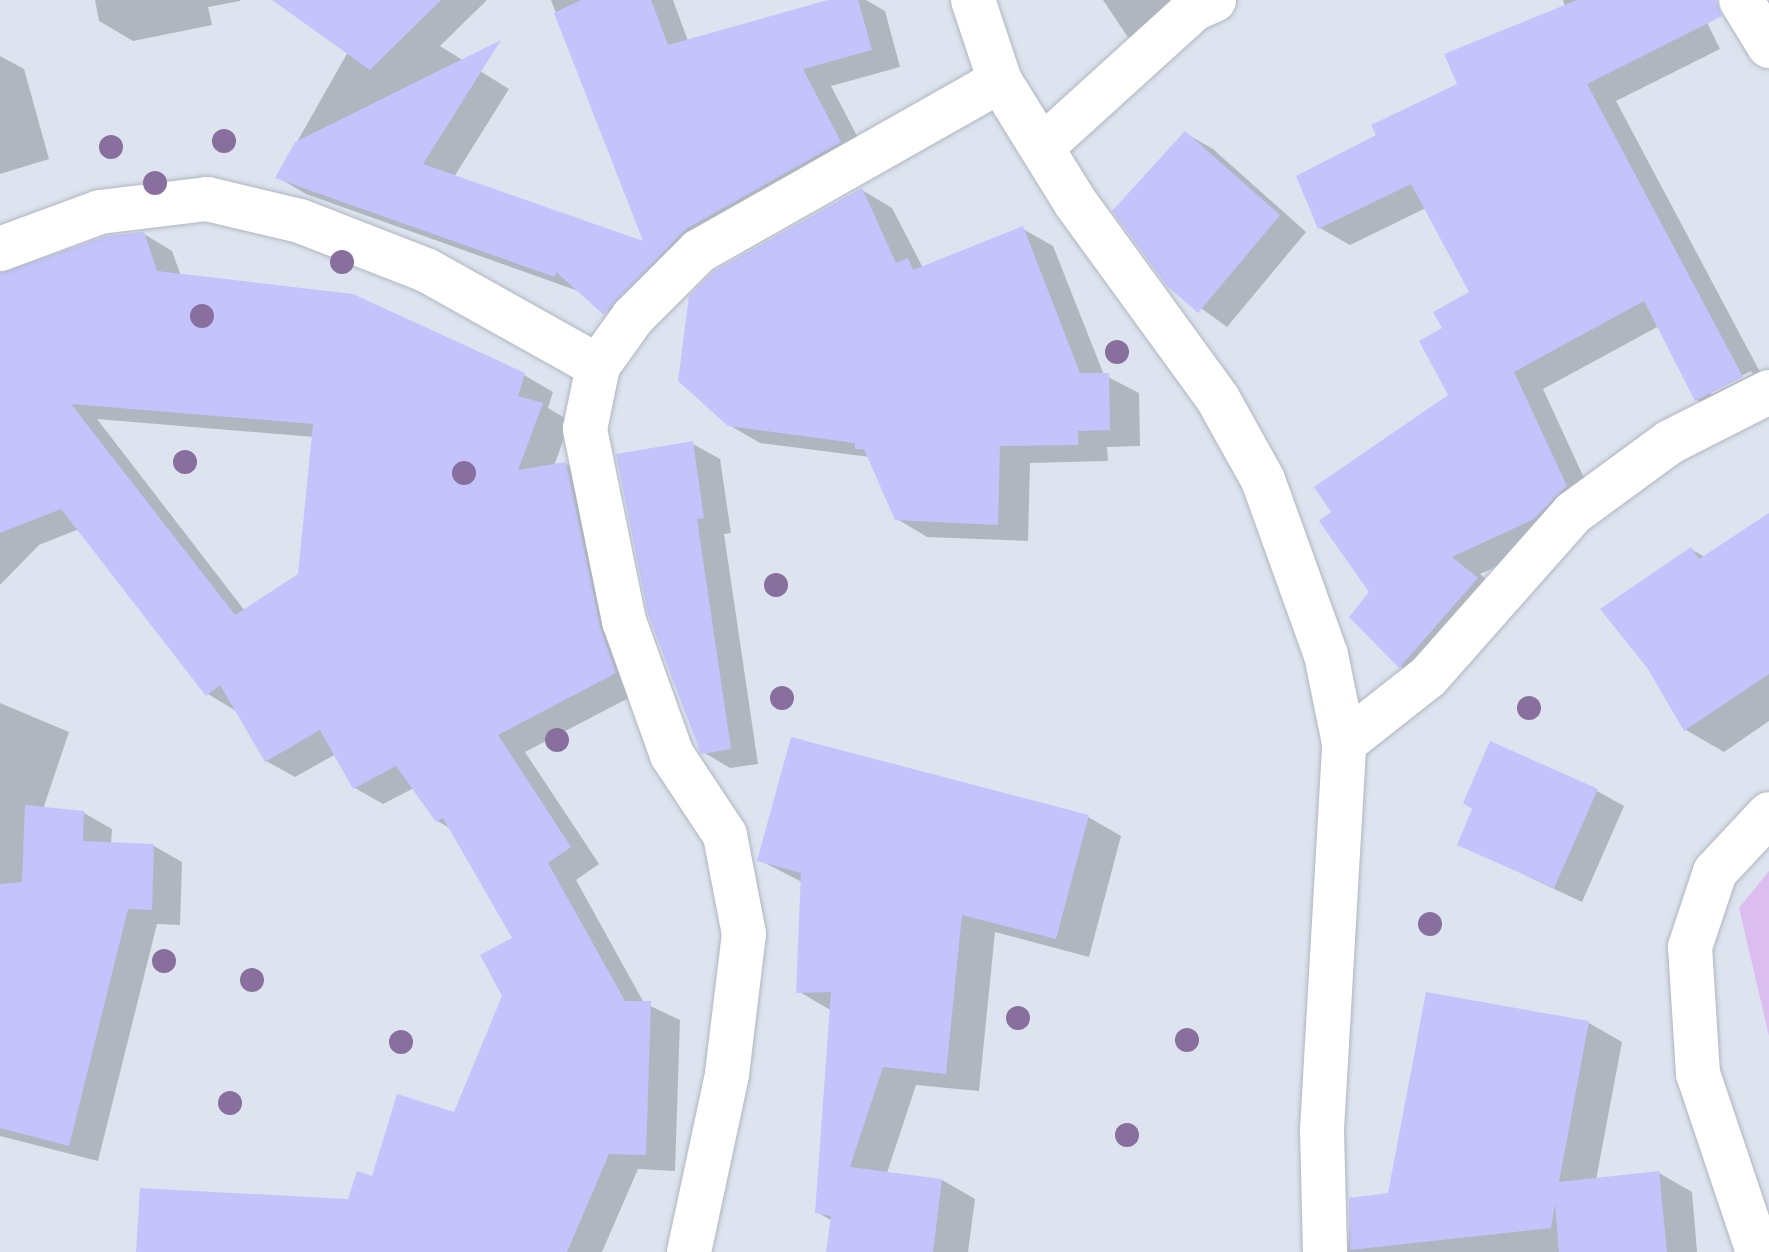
<!DOCTYPE html>
<html>
<head>
<meta charset="utf-8">
<style>
  body { margin:0 }
  #map { position:relative; width:1769px; height:1252px; overflow:hidden; background:#dde4ef; font-family:"PT Serif",serif }
  div>[style] { position:absolute }
  .green>* { inset:0; background:#dcbdef }
  .shadow>* { inset:0; background:#0003 }
  .building>* { inset:0; background:#c5c3fb }
  .roads { filter:drop-shadow(0 0 2px #b0b6c1) drop-shadow(0 0 2px #b0b6c1) }
  .street>* { height:44px; margin:-22px; padding:0 22px; transform-origin:22px; border-radius:22px; background:#fff }
  .trees>* { width:24px; height:24px; margin:-12px; border-radius:50%; background:#886f9e }
  span { translate:-50% -50%; white-space:nowrap; text-align:center; line-height:1.15; -webkit-text-stroke:6px #fff; paint-order:stroke }
</style>
</head>
<body>
<div id="map">
  <div class="green">
    <div style="clip-path:polygon(1769px 871px,1769px 1036px,1739px 908px)"></div>
  </div>
  <div class="shadow">
    <div style="clip-path:polygon(95px 0,240px 0,240px 1px,208px 7px,212px 25px,133px 41px,99px 21px)"></div>
    <div style="clip-path:polygon(323px 0,487px 0,440px 46px,509px 89px,454px 177px,646px 245px,551px 0,673px 0,688px 41px,836px 0,866px 0,885px 11px,900px 67px,831px 86px,869px 159px,716px 246px,634px 330px,581px 292px,306px 194px,277px 177px,348px 52px)"></div>
    <div style="clip-path:polygon(1103px 0,1235px 0,1169px 60px,1127px 36px)"></div>
    <div style="clip-path:polygon(evenodd,1563px 0,1696px 0,1720px 49px,1616px 101px,1769px 389px,1727px 417px,1697px 400px,1659px 326px,1543px 389px,1596px 504px,1565px 536px,1480px 574px,1506px 596px,1430px 684px,1400px 666px,1371px 592px,1451px 396px,1444px 329px,1472px 293px,1426px 208px,1350px 245px,1320px 228px,1378px 136px,1459px 85px,1565px 7px,1563px 0,1751px 371px,1753px 374px,1711px 395px,1711px 391px,1751px 371px)"></div>
    <div style="clip-path:polygon(0 56px,24px 69px,49px 159px,0 174px)"></div>
    <div style="clip-path:polygon(1185px 133px,1213px 149px,1306px 232px,1227px 327px,1169px 285px)"></div>
    <div style="clip-path:polygon(862px 190px,892px 208px,923px 268px,1023px 229px,1053px 246px,1104px 375px,1139px 393px,1140px 446px,1107px 447px,1108px 461px,1030px 463px,1028px 541px,927px 537px,897px 519px,870px 457px,760px 443px,729px 425px)"></div>
    <div style="clip-path:polygon(evenodd,144px 234px,172px 251px,181px 276px,524px 375px,553px 392px,548px 408px,570px 421px,554px 466px,566px 464px,595px 481px,644px 690px,525px 752px,599px 864px,576px 880px,644px 1003px,680px 1020px,675px 1171px,638px 1169px,602px 1252px,138px 1252px,349px 1201px,456px 1114px,505px 996px,514px 939px,452px 829px,437px 821px,414px 788px,383px 804px,355px 788px,336px 754px,295px 777px,266px 761px,236px 711px,208px 694px,79px 529px,39px 545px,0 585px,0 274px,144px 234px,97px 419px,314px 437px,300px 575px,245px 611px,97px 419px)"></div>
    <div style="clip-path:polygon(693px 444px,720px 459px,731px 533px,724px 534px,758px 764px,730px 768px,703px 752px,650px 614px)"></div>
    <div style="clip-path:polygon(1769px 515px,1769px 721px,1724px 752px,1686px 730px,1691px 549px,1705px 557px)"></div>
    <div style="clip-path:polygon(0 703px,69px 732px,43px 809px,84px 813px,112px 829px,111px 844px,154px 846px,182px 862px,180px 925px,157px 924px,98px 1161px,0 1136px)"></div>
    <div style="clip-path:polygon(1597px 791px,1624px 806px,1582px 902px,1459px 844px)"></div>
    <div style="clip-path:polygon(1088px 817px,1121px 836px,1089px 957px,995px 932px,979px 1091px,916px 1085px,887px 1173px,942px 1180px,975px 1199px,968px 1252px,828px 1252px,832px 1221px,817px 1212px,832px 1011px,798px 991px,802px 882px,759px 860px)"></div>
    <div style="clip-path:polygon(1427px 994px,1589px 1023px,1622px 1042px,1596px 1180px,1659px 1173px,1692px 1192px,1697px 1252px,1348px 1252px,1351px 1200px,1390px 1195px)"></div>
  </div>
  <div class="building">
    <div style="clip-path:polygon(272px 0,441px 0,370px 70px)"></div>
    <div style="clip-path:polygon(581px 0,651px 0,668px 45px,828px 0,858px 0,872px 50px,803px 69px,841px 142px,686px 229px,604px 315px,556px 272px,555px 277px,275px 178px,295px 142px,501px 40px,423px 164px,643px 241px,554px 13px)"></div>
    <div style="clip-path:polygon(1577px 0,1716px 0,1722px 16px,1587px 84px,1743px 377px,1695px 401px,1644px 301px,1514px 372px,1567px 486px,1534px 519px,1452px 557px,1478px 578px,1399px 668px,1349px 617px,1369px 592px,1319px 521px,1331px 512px,1314px 487px,1448px 395px,1419px 341px,1442px 328px,1433px 312px,1469px 292px,1411px 184px,1318px 229px,1296px 176px,1376px 135px,1371px 125px,1457px 84px,1444px 54px)"></div>
    <div style="clip-path:polygon(1185px 131px,1280px 215px,1198px 313px,1167px 286px,1112px 211px)"></div>
    <div style="clip-path:polygon(862px 188px,896px 263px,908px 258px,913px 270px,1023px 226px,1080px 373px,1109px 373px,1110px 430px,1078px 431px,1078px 445px,1000px 446px,998px 525px,895px 520px,864px 449px,855px 449px,855px 443px,728px 426px,678px 381px,689px 296px,714px 271px)"></div>
    <div style="clip-path:polygon(evenodd,144px 232px,157px 271px,353px 294px,525px 373px,518px 396px,543px 403px,518px 470px,566px 462px,600px 626px,616px 673px,498px 735px,571px 847px,548px 863px,625px 1001px,651px 1001px,646px 1155px,609px 1154px,567px 1252px,136px 1252px,140px 1188px,348px 1199px,357px 1171px,372px 1176px,397px 1094px,454px 1112px,502px 996px,480px 955px,512px 938px,443px 818px,436px 822px,396px 766px,353px 789px,320px 730px,265px 762px,220px 685px,206px 696px,61px 509px,0 533px,0 273px,106px 236px,144px 232px,71px 404px,313px 424px,298px 574px,235px 615px,71px 404px)"></div>
    <div style="clip-path:polygon(693px 441px,704px 518px,697px 519px,731px 749px,701px 754px,648px 614px,616px 454px)"></div>
    <div style="clip-path:polygon(1769px 513px,1769px 674px,1684px 731px,1648px 669px,1600px 609px,1691px 547px,1699px 559px)"></div>
    <div style="clip-path:polygon(791px 737px,1089px 815px,1056px 939px,962px 915px,946px 1074px,883px 1067px,850px 1167px,942px 1179px,933px 1252px,826px 1252px,831px 1216px,815px 1213px,831px 992px,796px 993px,801px 873px,757px 861px)"></div>
    <div style="clip-path:polygon(1490px 741px,1598px 789px,1554px 888px,1457px 845px,1472px 809px,1463px 803px)"></div>
    <div style="clip-path:polygon(25px 805px,84px 811px,83px 841px,154px 844px,152px 910px,128px 909px,69px 1146px,0 1128px,0 884px,22px 882px)"></div>
    <div style="clip-path:polygon(1426px 992px,1589px 1021px,1559px 1182px,1659px 1171px,1667px 1252px,1559px 1252px,1555px 1204px,1551px 1228px,1350px 1250px,1349px 1198px,1388px 1193px)"></div>
  </div>
  <div class="roads">
    <div class="street">
      <div style="left:973px;top:0;width:85px;rotate:71.6deg"></div>
      <div style="left:1000px;top:81px;width:142px;rotate:58.2deg"></div>
      <div style="left:1075px;top:202px;width:243px;rotate:54deg"></div>
      <div style="left:1218px;top:399px;width:93px;rotate:60.9deg"></div>
      <div style="left:1263px;top:480px;width:186px;rotate:70.2deg"></div>
      <div style="left:1326px;top:655px;width:90px;rotate:78.4deg"></div>
      <div style="left:1741px;top:0;width:54px;rotate:58.7deg"></div>
      <div style="left:1042px;top:147px;width:205px;rotate:-42.2deg"></div>
      <div style="left:1194px;top:9px;width:22px;rotate:-24deg"></div>
      <div style="left:0;top:249px;width:107px;rotate:-20.3deg"></div>
      <div style="left:100px;top:212px;width:108px;rotate:-6.9deg"></div>
      <div style="left:207px;top:199px;width:96px;rotate:13.3deg"></div>
      <div style="left:300px;top:221px;width:135px;rotate:21.3deg"></div>
      <div style="left:426px;top:270px;width:197px;rotate:29.2deg"></div>
      <div style="left:689px;top:1252px;width:182px;rotate:-77.9deg"></div>
      <div style="left:727px;top:1074px;width:141px;rotate:-83.1deg"></div>
      <div style="left:744px;top:934px;width:101px;rotate:-100.9deg"></div>
      <div style="left:725px;top:835px;width:96px;rotate:-123.5deg"></div>
      <div style="left:672px;top:755px;width:142px;rotate:-109.7deg"></div>
      <div style="left:624px;top:621px;width:196px;rotate:-101.5deg"></div>
      <div style="left:585px;top:429px;width:64px;rotate:-78.3deg"></div>
      <div style="left:598px;top:366px;width:60px;rotate:-54.5deg"></div>
      <div style="left:633px;top:317px;width:93px;rotate:-45deg"></div>
      <div style="left:699px;top:251px;width:346px;rotate:-29.5deg"></div>
      <div style="left:1325px;top:1252px;width:122px;rotate:-91.4deg"></div>
      <div style="left:1322px;top:1130px;width:388px;rotate:-86.7deg"></div>
      <div style="left:1344px;top:743px;width:107px;rotate:-38.2deg"></div>
      <div style="left:1428px;top:677px;width:219px;rotate:-48.5deg"></div>
      <div style="left:1573px;top:513px;width:120px;rotate:-36.2deg"></div>
      <div style="left:1670px;top:442px;width:111px;rotate:-26.8deg"></div>
      <div style="left:1758px;top:1252px;width:188px;rotate:-108.6deg"></div>
      <div style="left:1698px;top:1074px;width:127px;rotate:-93.6deg"></div>
      <div style="left:1690px;top:947px;width:79px;rotate:-71.6deg"></div>
      <div style="left:1715px;top:872px;width:79px;rotate:-47deg"></div>
    </div>
  </div>
  <div class="trees">
    <div style="left:224px;top:141px"></div>
    <div style="left:111px;top:147px"></div>
    <div style="left:155px;top:183px"></div>
    <div style="left:342px;top:262px"></div>
    <div style="left:202px;top:316px"></div>
    <div style="left:1117px;top:352px"></div>
    <div style="left:185px;top:462px"></div>
    <div style="left:464px;top:473px"></div>
    <div style="left:776px;top:585px"></div>
    <div style="left:782px;top:698px"></div>
    <div style="left:1529px;top:708px"></div>
    <div style="left:557px;top:740px"></div>
    <div style="left:1430px;top:924px"></div>
    <div style="left:164px;top:961px"></div>
    <div style="left:252px;top:980px"></div>
    <div style="left:1018px;top:1018px"></div>
    <div style="left:1187px;top:1040px"></div>
    <div style="left:401px;top:1042px"></div>
    <div style="left:230px;top:1103px"></div>
    <div style="left:1127px;top:1135px"></div>
  </div>
</div>
</body>
</html>
